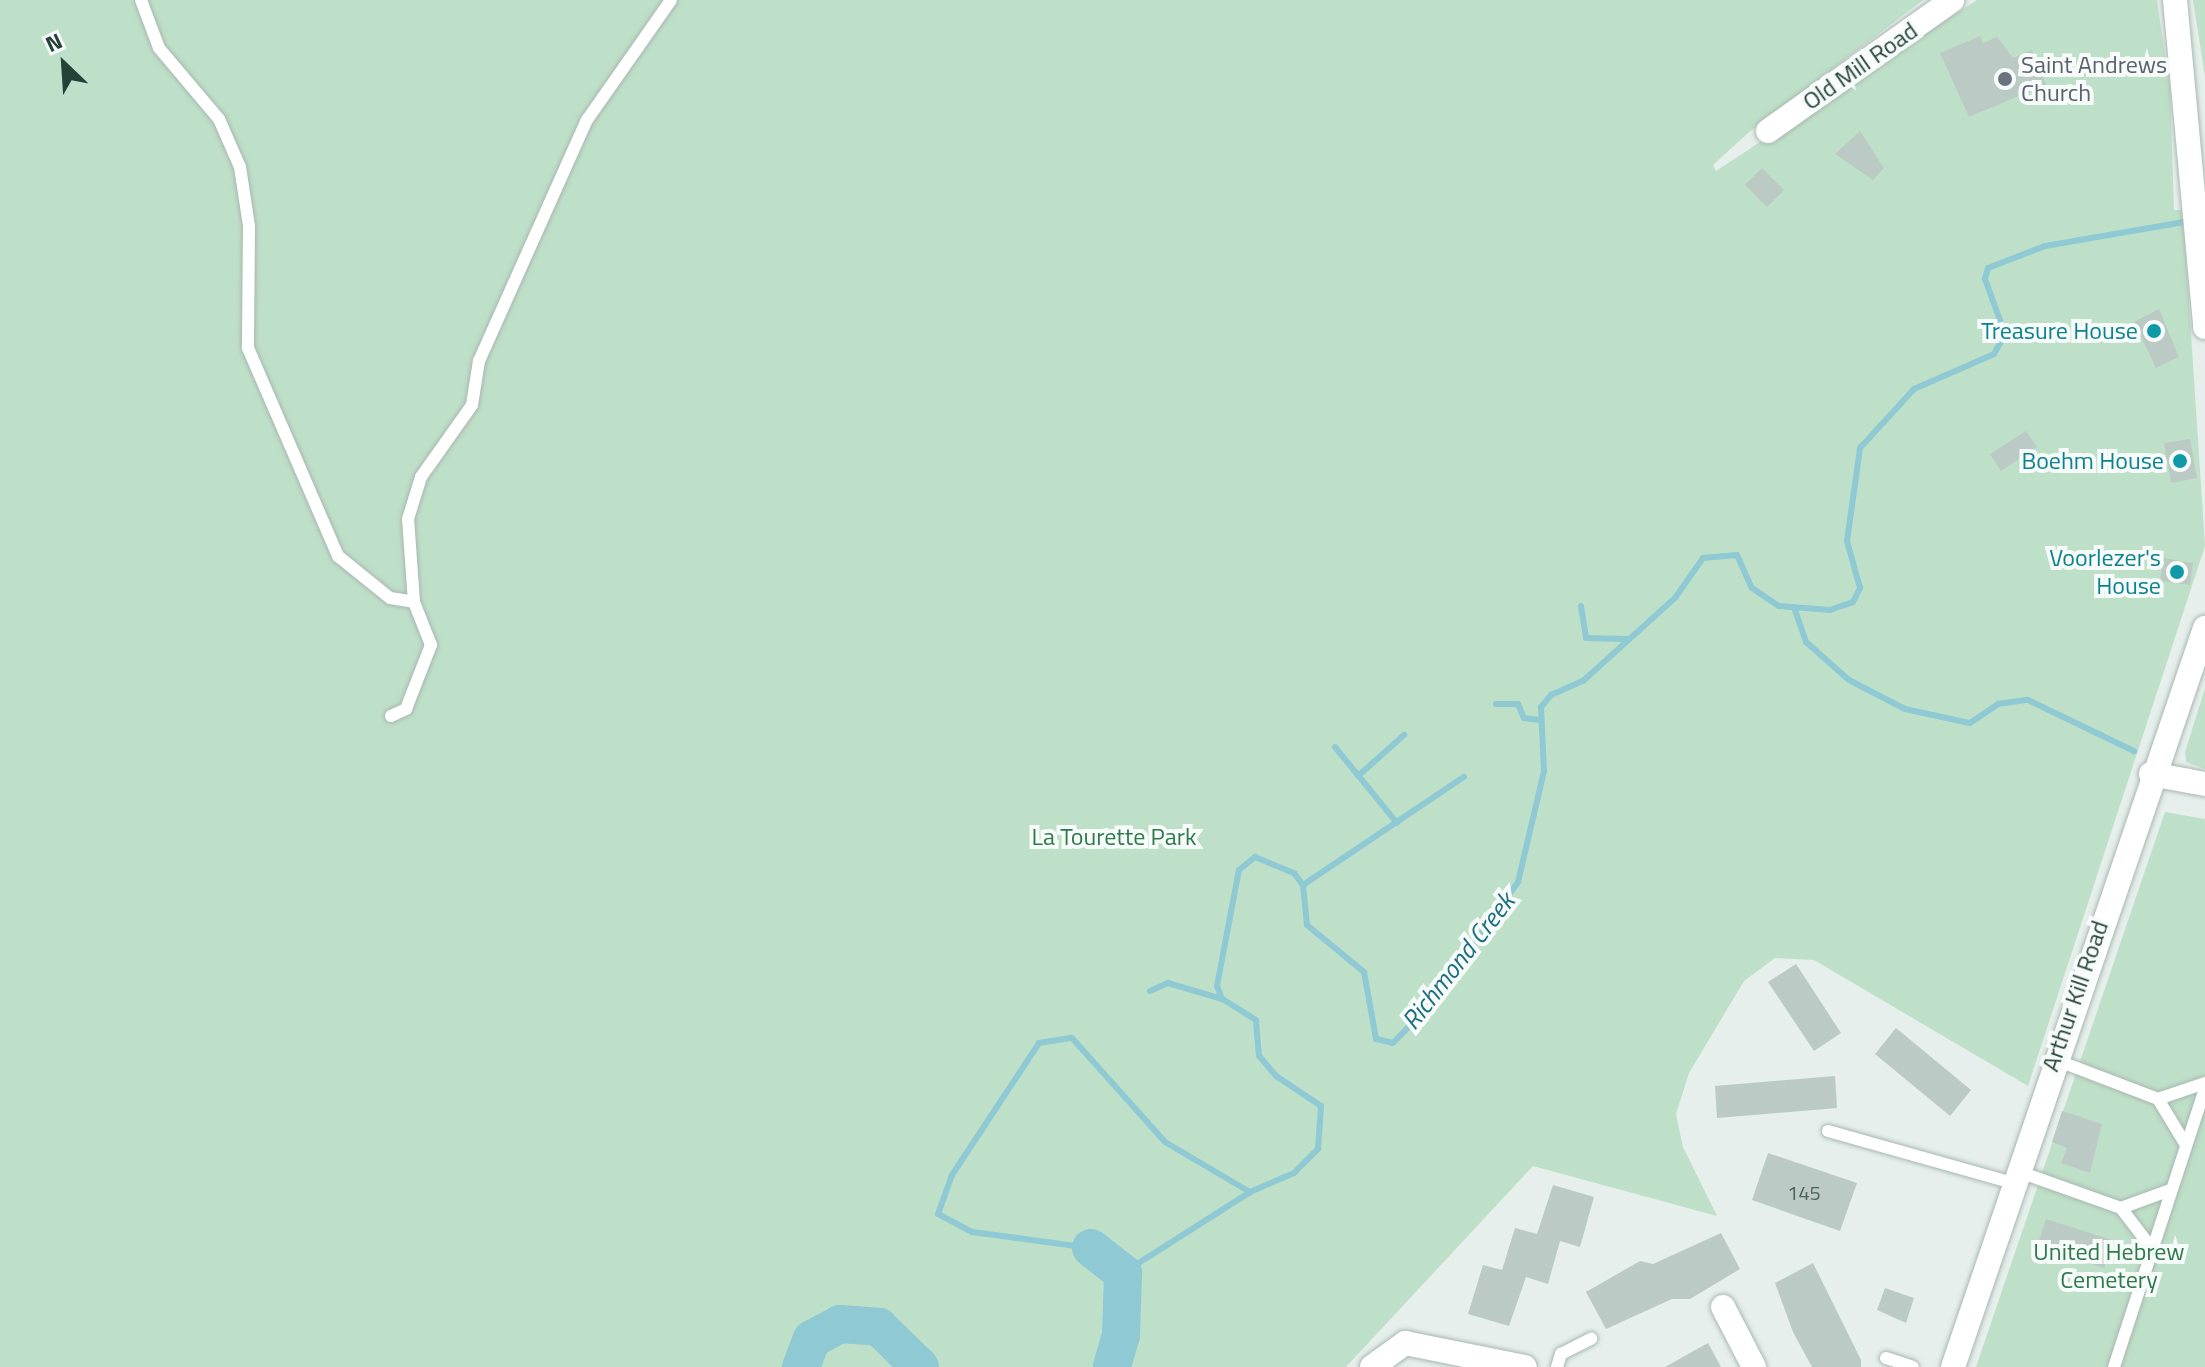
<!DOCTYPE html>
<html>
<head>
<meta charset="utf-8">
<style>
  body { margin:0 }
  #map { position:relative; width:2205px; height:1367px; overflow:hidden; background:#e6efeb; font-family:"Titillium Web",sans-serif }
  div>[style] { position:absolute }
  .green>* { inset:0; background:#bfe0c8 }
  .stream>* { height:6px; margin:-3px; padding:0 3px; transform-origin:3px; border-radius:3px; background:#8ec9d4 }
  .river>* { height:38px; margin:-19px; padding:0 19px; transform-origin:19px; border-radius:19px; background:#8ec9d4 }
  .building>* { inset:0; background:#bbcac4 }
  .roads { filter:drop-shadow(0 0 2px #a8b8b2) drop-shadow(0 0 2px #a8b8b2) }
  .service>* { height:12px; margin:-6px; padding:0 6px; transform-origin:6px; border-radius:6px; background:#fff }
  .minor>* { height:24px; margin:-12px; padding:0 12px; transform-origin:12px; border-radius:12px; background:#fff }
  .tertiary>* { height:24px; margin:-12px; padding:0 12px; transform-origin:12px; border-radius:12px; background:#fff }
  .dots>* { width:22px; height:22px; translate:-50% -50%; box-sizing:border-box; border:4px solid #f7fbf9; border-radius:50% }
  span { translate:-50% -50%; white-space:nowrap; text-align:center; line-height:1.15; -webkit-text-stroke:8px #f7fbf9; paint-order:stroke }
  .number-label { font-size:20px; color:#4a645c }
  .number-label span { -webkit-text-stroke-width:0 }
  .worship-label { font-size:24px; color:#5b616d }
  .left { translate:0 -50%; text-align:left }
  .street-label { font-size:24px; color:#24423a }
  .culture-label { font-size:24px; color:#0d838f }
  .right { translate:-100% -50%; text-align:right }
  .park-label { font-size:24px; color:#2d7a4b }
  .water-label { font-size:26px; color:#1c6f80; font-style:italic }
  .north { position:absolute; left:24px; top:24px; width:80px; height:80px; -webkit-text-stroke:6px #f7fbf9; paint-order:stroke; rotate:335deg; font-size:22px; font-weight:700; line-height:32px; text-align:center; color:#24423a }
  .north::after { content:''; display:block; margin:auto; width:28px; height:36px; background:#24423a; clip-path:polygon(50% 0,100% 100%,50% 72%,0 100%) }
</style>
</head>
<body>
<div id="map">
  <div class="green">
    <div style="clip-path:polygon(0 0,1923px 0,1748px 133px,1713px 165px,1716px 171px,1977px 0,2157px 0,2170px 88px,2174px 210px,2181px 210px,2185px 242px,2205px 546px,2028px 1086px,1814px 960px,1775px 958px,1744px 981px,1689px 1073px,1676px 1114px,1683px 1147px,1717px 1216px,1533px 1166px,1346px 1367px,0 1367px)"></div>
    <div style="clip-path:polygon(2193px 0,2205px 0,2205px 88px,2205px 77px)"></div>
    <div style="clip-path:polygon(2205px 688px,2205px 769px,2186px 762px,2185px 752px)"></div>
    <div style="clip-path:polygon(2165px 812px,2205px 819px,2205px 1367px,1976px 1367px)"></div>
  </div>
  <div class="stream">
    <div style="left:1581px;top:606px;width:32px;rotate:81deg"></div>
    <div style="left:1586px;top:638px;width:40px;rotate:1.4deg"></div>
    <div style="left:1794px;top:607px;width:37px;rotate:71deg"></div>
    <div style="left:1806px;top:642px;width:57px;rotate:41.5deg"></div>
    <div style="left:1849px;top:680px;width:63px;rotate:27.4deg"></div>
    <div style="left:1905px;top:709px;width:66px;rotate:12.2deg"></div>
    <div style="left:1970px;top:723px;width:34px;rotate:-34deg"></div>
    <div style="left:1998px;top:704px;width:30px;rotate:-8deg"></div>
    <div style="left:2028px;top:700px;width:118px;rotate:25.7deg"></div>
    <div style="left:1496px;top:704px;width:22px"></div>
    <div style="left:1518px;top:704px;width:15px;rotate:67deg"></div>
    <div style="left:1524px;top:718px;width:16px;rotate:7deg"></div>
    <div style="left:1335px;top:747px;width:98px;rotate:50.8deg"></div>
    <div style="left:1358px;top:776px;width:62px;rotate:-41.7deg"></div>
    <div style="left:1303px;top:885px;width:194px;rotate:-33.9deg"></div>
    <div style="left:1150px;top:991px;width:20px;rotate:-24deg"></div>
    <div style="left:1168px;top:983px;width:56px;rotate:16.5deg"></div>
    <div style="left:1091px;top:1248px;width:120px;rotate:-172.3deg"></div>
    <div style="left:972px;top:1232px;width:38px;rotate:-152deg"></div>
    <div style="left:938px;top:1214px;width:41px;rotate:-70.3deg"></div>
    <div style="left:952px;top:1175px;width:158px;rotate:-56.6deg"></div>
    <div style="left:1039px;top:1043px;width:33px;rotate:-9deg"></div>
    <div style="left:1072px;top:1038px;width:140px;rotate:48.2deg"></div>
    <div style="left:1165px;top:1142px;width:99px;rotate:30.5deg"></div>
    <div style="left:1250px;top:1192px;width:48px;rotate:-23.4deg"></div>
    <div style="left:1294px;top:1173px;width:34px;rotate:-45deg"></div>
    <div style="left:1318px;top:1149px;width:43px;rotate:-86deg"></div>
    <div style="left:1321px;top:1106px;width:54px;rotate:-146.3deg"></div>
    <div style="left:1276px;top:1076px;width:26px;rotate:-130deg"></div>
    <div style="left:1259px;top:1056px;width:36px;rotate:-95deg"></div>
    <div style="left:1256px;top:1020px;width:40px;rotate:-148deg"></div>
    <div style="left:1222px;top:999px;width:14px;rotate:-111deg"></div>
    <div style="left:1217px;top:986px;width:118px;rotate:-79.3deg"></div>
    <div style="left:1239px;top:870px;width:21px;rotate:-39deg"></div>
    <div style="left:1255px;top:857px;width:42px;rotate:22.3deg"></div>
    <div style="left:1294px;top:873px;width:15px;rotate:53deg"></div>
    <div style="left:1303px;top:885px;width:40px;rotate:84.3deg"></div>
    <div style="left:1307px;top:925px;width:74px;rotate:39.5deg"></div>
    <div style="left:1364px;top:972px;width:68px;rotate:79.8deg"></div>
    <div style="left:1376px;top:1039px;width:17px;rotate:13deg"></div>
    <div style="left:1393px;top:1043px;width:52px;rotate:-45.8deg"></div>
    <div style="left:1429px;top:1006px;width:153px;rotate:-54.3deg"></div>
    <div style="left:1518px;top:882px;width:114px;rotate:-76.8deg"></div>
    <div style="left:1544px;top:771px;width:64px;rotate:-92.7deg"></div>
    <div style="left:1541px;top:707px;width:16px;rotate:-50deg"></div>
    <div style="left:1551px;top:695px;width:35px;rotate:-24deg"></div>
    <div style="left:1583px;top:681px;width:124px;rotate:-42.1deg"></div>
    <div style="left:1675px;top:598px;width:49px;rotate:-55deg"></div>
    <div style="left:1703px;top:558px;width:34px;rotate:-5deg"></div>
    <div style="left:1737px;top:555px;width:36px;rotate:66deg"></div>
    <div style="left:1752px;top:588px;width:32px;rotate:34deg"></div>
    <div style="left:1779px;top:606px;width:51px;rotate:4.5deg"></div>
    <div style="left:1830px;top:610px;width:24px;rotate:-19deg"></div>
    <div style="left:1853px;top:602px;width:16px;rotate:-63deg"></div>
    <div style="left:1860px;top:588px;width:49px;rotate:-105.5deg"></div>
    <div style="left:1847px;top:541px;width:94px;rotate:-82deg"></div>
    <div style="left:1860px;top:448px;width:80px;rotate:-47.5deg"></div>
    <div style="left:1914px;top:389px;width:87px;rotate:-23.6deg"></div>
    <div style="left:1994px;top:354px;width:23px;rotate:-61deg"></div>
    <div style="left:2005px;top:334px;width:59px;rotate:-110deg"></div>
    <div style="left:1985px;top:279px;width:11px;rotate:-75deg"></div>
    <div style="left:1988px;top:268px;width:61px;rotate:-21.1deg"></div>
    <div style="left:2045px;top:246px;width:147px;rotate:-9.8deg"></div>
    <div style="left:1123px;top:1273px;width:151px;rotate:-32.5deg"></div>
  </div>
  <div class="river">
    <div style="left:1091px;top:1248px;width:41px;rotate:38deg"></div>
    <div style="left:1123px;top:1273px;width:62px;rotate:91.8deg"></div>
    <div style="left:1121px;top:1335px;width:33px;rotate:106deg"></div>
    <div style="left:801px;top:1367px;width:30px;rotate:-69deg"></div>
    <div style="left:812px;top:1339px;width:32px;rotate:-28deg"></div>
    <div style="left:840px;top:1324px;width:39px;rotate:4deg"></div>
    <div style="left:879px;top:1327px;width:57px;rotate:44.3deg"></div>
  </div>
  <div class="building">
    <div style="clip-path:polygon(1980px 36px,1983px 43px,1997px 37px,2013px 58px,2032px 50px,2046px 85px,2030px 82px,2033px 90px,1969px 117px,1940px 53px)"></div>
    <div style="clip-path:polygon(1860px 131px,1884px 168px,1873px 180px,1835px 154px)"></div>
    <div style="clip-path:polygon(1762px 168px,1784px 190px,1767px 207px,1745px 185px)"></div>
    <div style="clip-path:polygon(2159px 309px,2179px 357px,2156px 368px,2134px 322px)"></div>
    <div style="clip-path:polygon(2026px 431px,2037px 447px,2001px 471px,1990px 454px)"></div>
    <div style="clip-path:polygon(2190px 439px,2197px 478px,2171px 483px,2164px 443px)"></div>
    <div style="clip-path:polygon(2164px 558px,2193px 563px,2190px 585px,2160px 581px)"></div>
    <div style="clip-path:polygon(1796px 964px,1841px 1033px,1814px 1051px,1768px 982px)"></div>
    <div style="clip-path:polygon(1896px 1028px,1971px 1090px,1950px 1116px,1875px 1054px)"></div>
    <div style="clip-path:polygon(1835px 1076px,1837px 1108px,1717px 1118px,1715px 1086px)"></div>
    <div style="clip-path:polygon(2062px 1111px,2102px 1124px,2090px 1173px,2061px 1163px,2067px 1148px,2052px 1142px)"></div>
    <div style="clip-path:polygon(1768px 1153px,1857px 1183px,1840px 1231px,1752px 1200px)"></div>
    <div style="clip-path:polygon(1553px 1185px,1594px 1197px,1580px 1247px,1560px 1241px,1548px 1284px,1526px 1277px,1509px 1326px,1468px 1314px,1483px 1265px,1502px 1270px,1515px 1228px,1537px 1234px)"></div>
    <div style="clip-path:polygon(2046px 1219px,2112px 1240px,2104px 1268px,2037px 1247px)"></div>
    <div style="clip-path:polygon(1721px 1233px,1740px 1269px,1690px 1299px,1672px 1299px,1606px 1329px,1586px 1292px,1640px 1261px,1653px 1264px)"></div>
    <div style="clip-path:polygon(1813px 1263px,1861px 1360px,1861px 1367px,1812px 1367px,1793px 1332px,1775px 1283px)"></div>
    <div style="clip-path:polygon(1885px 1288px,1914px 1298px,1906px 1323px,1877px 1310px)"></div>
    <div style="clip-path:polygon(1708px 1343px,1721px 1367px,1665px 1367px)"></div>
  </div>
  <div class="roads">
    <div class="service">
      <div style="left:141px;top:0;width:51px;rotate:69.4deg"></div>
      <div style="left:159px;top:48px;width:93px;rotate:49.8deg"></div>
      <div style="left:219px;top:119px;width:52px;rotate:66.4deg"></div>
      <div style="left:240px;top:167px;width:60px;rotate:81.3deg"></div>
      <div style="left:249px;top:226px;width:122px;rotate:90.5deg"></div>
      <div style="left:248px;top:348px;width:227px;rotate:66.6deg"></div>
      <div style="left:338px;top:556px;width:67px;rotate:38.9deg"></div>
      <div style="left:390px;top:598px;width:24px;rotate:9deg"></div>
      <div style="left:414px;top:602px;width:83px;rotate:-94.1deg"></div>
      <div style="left:408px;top:519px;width:44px;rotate:-72.8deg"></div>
      <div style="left:421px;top:477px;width:88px;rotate:-54.7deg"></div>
      <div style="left:472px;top:405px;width:45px;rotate:-81deg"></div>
      <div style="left:479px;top:361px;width:264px;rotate:-65.9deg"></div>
      <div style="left:587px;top:120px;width:146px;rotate:-55deg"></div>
      <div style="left:391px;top:716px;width:17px;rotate:-25deg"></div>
      <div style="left:406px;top:709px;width:69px;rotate:-68.7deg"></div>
      <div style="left:431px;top:645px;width:46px;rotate:-111.6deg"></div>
      <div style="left:2056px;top:1060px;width:109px;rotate:20.9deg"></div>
      <div style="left:2158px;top:1099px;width:54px;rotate:58.7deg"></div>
      <div style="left:2158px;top:1099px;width:50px;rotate:-18.8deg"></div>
      <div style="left:1828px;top:1131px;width:192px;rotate:15.7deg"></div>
      <div style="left:2017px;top:1171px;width:110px;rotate:19.6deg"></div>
      <div style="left:2121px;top:1208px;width:48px;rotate:52.7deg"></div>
      <div style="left:2121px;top:1208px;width:52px;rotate:-20.2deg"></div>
      <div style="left:1886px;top:1358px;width:28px;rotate:18deg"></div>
      <div style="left:1557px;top:1367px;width:14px;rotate:-73deg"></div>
      <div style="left:1561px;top:1354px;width:34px;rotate:-27deg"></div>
      <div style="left:2114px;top:1367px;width:293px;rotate:-71.9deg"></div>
    </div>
    <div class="minor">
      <div style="left:2175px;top:0;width:327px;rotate:84.7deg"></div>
      <div style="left:1768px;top:131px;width:226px;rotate:-35.4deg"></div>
      <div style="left:1723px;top:1307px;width:68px;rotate:62.7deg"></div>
      <div style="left:1372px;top:1367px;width:41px;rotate:-36deg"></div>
      <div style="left:1405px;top:1343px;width:122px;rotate:11.3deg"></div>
    </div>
    <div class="tertiary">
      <div style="left:2205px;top:326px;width:1px;rotate:90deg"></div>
      <div style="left:2151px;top:774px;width:55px;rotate:10.5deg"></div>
      <div style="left:1953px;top:1367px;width:781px;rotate:-71.17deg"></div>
    </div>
  </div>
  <div class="dots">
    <div style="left:2005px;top:79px;background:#6b7280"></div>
    <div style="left:2154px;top:331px;background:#0f9aa8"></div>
    <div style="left:2180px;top:461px;background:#0f9aa8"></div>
    <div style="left:2177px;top:572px;background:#0f9aa8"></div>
  </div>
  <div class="number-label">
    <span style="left:1804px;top:1192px">145</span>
  </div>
  <div class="worship-label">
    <span class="left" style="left:2021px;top:79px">Saint Andrews<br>Church</span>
  </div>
  <div class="street-label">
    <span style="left:1860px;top:66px;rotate:-35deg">Old Mill Road</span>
    <span style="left:2075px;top:996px;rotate:-71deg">Arthur Kill Road</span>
  </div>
  <div class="culture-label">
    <span class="right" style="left:2138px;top:331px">Treasure House</span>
    <span class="right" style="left:2164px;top:461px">Boehm House</span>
    <span class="right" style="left:2161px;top:572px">Voorlezer's<br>House</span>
  </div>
  <div class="park-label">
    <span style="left:1114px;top:837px">La Tourette Park</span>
    <span style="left:2109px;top:1266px">United Hebrew<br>Cemetery</span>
  </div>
  <div class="water-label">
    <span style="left:1458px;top:961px;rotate:-52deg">Richmond Creek</span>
  </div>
  <div class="north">N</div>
</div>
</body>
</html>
